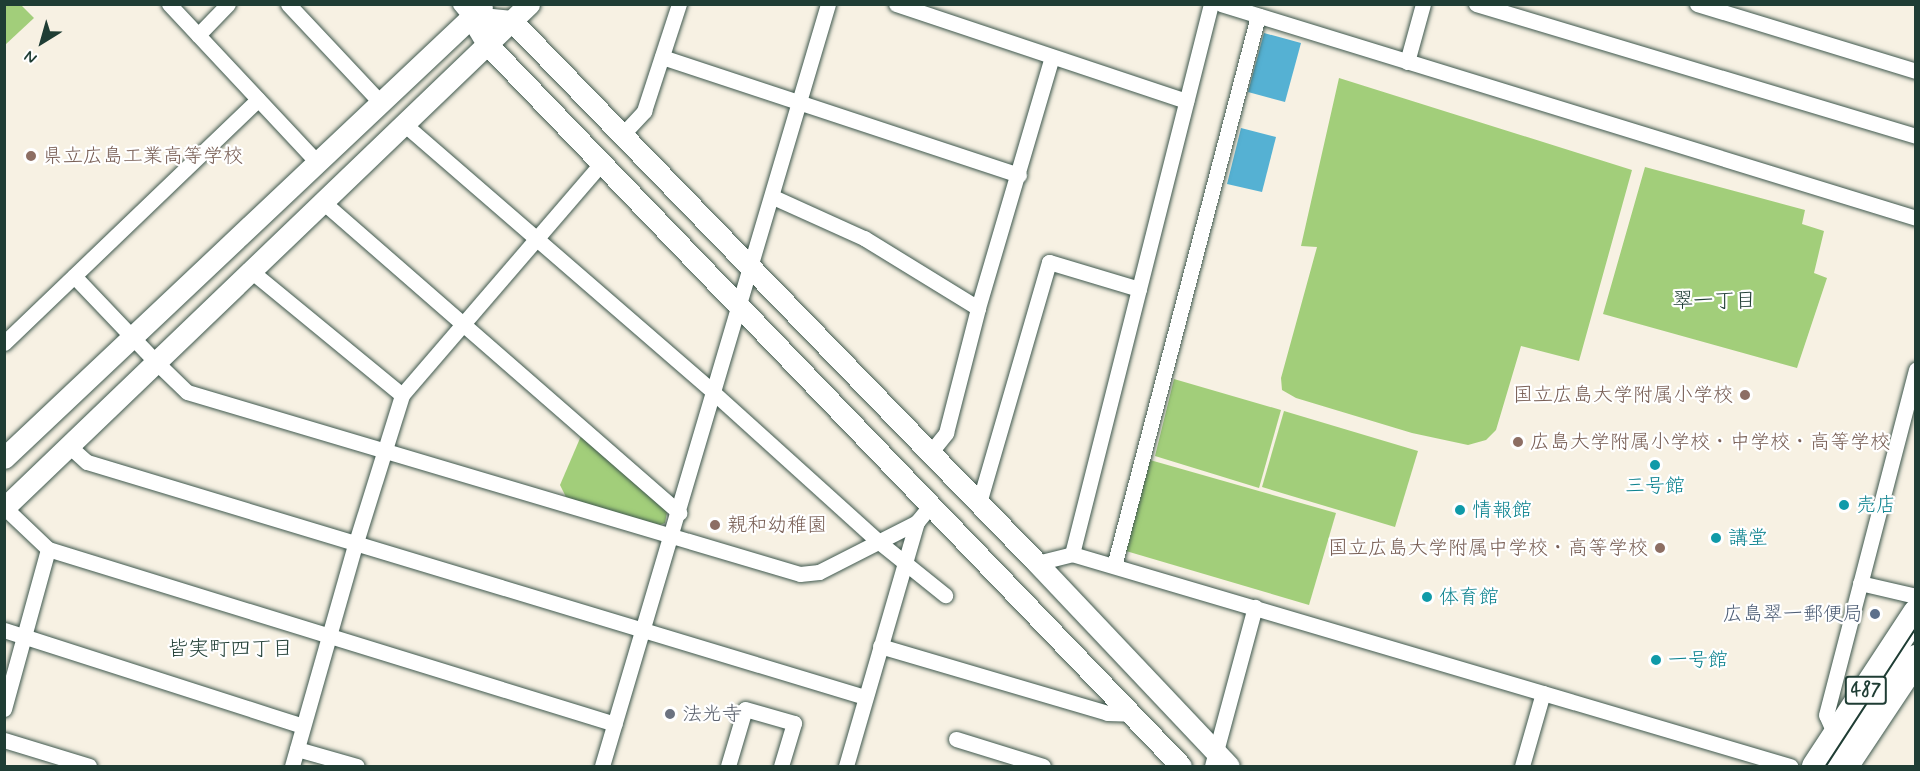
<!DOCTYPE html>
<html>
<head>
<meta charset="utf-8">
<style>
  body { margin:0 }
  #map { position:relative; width:1920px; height:771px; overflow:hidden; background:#f7f1e3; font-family:Mynerve,"Klee One",sans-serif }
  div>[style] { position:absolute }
  .green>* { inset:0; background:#a2ce7a }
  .water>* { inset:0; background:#55b1d3 }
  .roads { filter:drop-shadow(0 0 2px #3f584e) drop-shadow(0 0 2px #3f584e) }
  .street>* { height:15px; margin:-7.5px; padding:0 7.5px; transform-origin:7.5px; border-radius:7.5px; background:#fff }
  .secondary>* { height:21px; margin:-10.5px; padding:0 10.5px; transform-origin:10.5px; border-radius:10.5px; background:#fff }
  .highway>* { height:27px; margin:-13.5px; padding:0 13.5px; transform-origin:13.5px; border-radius:13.5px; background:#fff }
  .tram>* { height:1.5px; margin:-0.75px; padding:0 0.75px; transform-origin:0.75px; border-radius:0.75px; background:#1f3d34 }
  .dots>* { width:16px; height:16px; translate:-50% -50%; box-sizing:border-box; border:3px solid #fff; border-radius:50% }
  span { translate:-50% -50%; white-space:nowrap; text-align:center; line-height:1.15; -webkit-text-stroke:4.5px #fff; paint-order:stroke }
  .shield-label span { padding:2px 4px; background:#fff; border:2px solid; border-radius:4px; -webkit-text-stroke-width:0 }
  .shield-label { font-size:18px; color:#1f3d34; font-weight:700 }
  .education-label { font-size:20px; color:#785e54 }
  .left { translate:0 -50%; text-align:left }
  .right { translate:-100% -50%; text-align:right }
  .culture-label { font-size:20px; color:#0d838f }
  .service-label { font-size:20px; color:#4e5e75 }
  .worship-label { font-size:20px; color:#5b616d }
  .neighbourhood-label { font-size:21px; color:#1f3d34 }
  .frame { position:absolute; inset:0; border:6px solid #1f3d34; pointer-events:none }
  .north { position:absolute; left:12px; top:12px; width:60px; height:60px; -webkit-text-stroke:4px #fff; paint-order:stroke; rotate:217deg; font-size:16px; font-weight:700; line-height:24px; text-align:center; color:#1f3d34 }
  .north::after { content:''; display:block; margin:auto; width:21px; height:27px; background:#1f3d34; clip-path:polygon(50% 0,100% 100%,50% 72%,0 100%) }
</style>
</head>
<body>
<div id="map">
  <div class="green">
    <div style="clip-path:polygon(5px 4px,21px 5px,34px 18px,5px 45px)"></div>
    <div style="clip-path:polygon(1339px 78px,1632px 170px,1579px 361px,1521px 346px,1496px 430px,1486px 440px,1468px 445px,1412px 433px,1296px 398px,1282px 390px,1281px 378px,1317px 247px,1301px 246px)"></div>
    <div style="clip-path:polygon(1645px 167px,1805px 210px,1802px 224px,1824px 231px,1814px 273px,1827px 278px,1797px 368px,1603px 314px)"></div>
    <div style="clip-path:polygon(1174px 379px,1281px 410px,1259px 488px,1155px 456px)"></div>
    <div style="clip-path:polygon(1284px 411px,1418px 451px,1395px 527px,1262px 487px)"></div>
    <div style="clip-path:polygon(581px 436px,667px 512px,665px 523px,660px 525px,567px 499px,560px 485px)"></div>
    <div style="clip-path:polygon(1150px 460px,1336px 513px,1309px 605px,1126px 551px)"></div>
  </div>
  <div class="water">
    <div style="clip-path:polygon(1264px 33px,1301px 43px,1285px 102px,1248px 92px)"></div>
    <div style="clip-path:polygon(1241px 128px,1276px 137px,1262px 192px,1227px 184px)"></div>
  </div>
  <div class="roads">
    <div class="street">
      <div style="left:169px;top:4px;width:218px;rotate:46.9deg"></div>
      <div style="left:288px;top:4px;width:136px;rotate:46.8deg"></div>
      <div style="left:460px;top:4px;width:17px;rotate:50deg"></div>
      <div style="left:896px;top:4px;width:306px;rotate:18.5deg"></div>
      <div style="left:1221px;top:4px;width:727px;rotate:17.11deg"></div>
      <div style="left:1476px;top:4px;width:459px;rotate:16.7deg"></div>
      <div style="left:1697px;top:4px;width:229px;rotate:17deg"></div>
      <div style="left:198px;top:35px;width:43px;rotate:-45.9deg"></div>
      <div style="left:662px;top:57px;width:376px;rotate:18.3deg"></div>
      <div style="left:1407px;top:62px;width:60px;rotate:-74.6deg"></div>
      <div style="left:404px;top:124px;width:410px;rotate:40.9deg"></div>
      <div style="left:714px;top:393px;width:222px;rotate:42.1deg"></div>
      <div style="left:879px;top:542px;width:85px;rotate:38.8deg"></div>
      <div style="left:622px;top:135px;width:33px;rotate:-47deg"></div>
      <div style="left:644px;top:111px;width:113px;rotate:-71.9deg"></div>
      <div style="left:773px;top:197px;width:100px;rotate:24.3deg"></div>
      <div style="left:864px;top:238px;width:134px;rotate:31.6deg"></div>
      <div style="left:323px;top:202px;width:473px;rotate:41.1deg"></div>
      <div style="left:251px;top:271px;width:195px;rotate:39.4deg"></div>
      <div style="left:74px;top:276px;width:119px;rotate:46.4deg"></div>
      <div style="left:156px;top:362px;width:43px;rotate:44.1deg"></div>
      <div style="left:187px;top:392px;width:639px;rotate:16.54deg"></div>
      <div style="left:800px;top:574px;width:19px;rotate:-6deg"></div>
      <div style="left:819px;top:572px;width:110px;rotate:-27deg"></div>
      <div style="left:917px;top:522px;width:21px;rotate:-51deg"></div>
      <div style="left:4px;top:343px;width:352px;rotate:-43.8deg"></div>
      <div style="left:69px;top:446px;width:24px;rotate:42deg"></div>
      <div style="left:87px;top:462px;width:813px;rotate:16.81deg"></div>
      <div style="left:930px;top:453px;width:26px;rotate:-51deg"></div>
      <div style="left:946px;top:433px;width:129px;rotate:-75.6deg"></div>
      <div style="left:978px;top:308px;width:262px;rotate:-73.6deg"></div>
      <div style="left:979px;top:503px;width:251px;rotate:-73.8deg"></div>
      <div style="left:1049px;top:262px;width:94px;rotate:16.7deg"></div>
      <div style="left:5px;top:508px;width:59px;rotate:43.6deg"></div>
      <div style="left:48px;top:549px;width:593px;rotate:17.15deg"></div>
      <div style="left:1072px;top:554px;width:567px;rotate:-75.82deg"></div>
      <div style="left:1037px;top:563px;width:36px;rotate:-14deg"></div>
      <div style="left:1072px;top:554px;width:749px;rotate:16.45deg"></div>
      <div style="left:1114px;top:566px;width:569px;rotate:-75.33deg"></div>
      <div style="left:1860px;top:583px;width:57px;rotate:13.1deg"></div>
      <div style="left:4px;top:630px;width:314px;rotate:17.8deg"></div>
      <div style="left:880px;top:646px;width:237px;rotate:16.4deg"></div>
      <div style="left:1107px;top:713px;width:24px;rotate:2deg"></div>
      <div style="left:4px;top:709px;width:166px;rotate:-74.6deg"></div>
      <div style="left:1836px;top:737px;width:24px;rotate:-114deg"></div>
      <div style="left:1826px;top:715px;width:357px;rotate:-75.4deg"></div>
      <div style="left:956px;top:739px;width:91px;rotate:17.2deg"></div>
      <div style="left:4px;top:740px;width:89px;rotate:17deg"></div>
      <div style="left:297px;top:749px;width:62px;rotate:15.8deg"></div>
      <div style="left:292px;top:766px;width:233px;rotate:-74.1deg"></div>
      <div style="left:356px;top:542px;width:154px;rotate:-72.6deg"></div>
      <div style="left:402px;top:395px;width:305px;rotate:-49.3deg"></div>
      <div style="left:602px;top:766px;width:795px;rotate:-73.48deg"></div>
      <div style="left:728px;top:766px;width:59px;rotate:-73.4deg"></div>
      <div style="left:745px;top:709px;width:51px;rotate:15.9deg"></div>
      <div style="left:794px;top:723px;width:45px;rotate:106.8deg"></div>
      <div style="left:846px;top:766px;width:254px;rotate:-73.8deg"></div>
      <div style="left:1212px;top:766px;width:165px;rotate:-74.9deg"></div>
      <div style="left:1522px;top:766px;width:76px;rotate:-74deg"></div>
    </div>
    <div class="secondary">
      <div style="left:471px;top:17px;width:41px;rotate:5.6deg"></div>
      <div style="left:512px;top:21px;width:755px;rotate:45.91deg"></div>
      <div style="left:1037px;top:563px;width:279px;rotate:46.6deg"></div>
      <div style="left:471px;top:17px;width:31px;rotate:59deg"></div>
      <div style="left:487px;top:44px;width:1001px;rotate:46.13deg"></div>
      <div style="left:4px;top:458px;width:657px;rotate:-43.34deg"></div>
      <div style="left:4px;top:508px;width:728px;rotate:-43.83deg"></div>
    </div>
    <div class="highway">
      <div style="left:1815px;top:766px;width:184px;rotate:-56.7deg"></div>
      <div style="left:1844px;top:766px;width:130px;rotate:-56.3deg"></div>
    </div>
  </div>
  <div class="tram">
    <div style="left:1826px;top:766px;width:165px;rotate:-56.9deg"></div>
  </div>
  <div class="dots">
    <div style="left:31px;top:156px;background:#8d6e63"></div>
    <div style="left:1745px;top:395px;background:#8d6e63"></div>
    <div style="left:1518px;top:442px;background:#8d6e63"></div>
    <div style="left:1655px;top:465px;background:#0f9aa8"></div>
    <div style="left:1844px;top:505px;background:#0f9aa8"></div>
    <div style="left:1460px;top:510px;background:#0f9aa8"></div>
    <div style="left:715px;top:525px;background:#8d6e63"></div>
    <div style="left:1716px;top:538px;background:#0f9aa8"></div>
    <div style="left:1660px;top:548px;background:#8d6e63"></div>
    <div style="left:1427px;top:597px;background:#0f9aa8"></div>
    <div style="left:1875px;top:614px;background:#5c6f8a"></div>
    <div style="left:1656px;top:660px;background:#0f9aa8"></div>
    <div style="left:670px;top:714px;background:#6b7280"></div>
  </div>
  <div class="shield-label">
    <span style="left:1866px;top:690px">487</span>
  </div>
  <div class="education-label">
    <span class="left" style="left:43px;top:156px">県立広島工業高等学校</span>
    <span class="right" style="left:1733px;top:395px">国立広島大学附属小学校</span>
    <span class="left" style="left:1530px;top:442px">広島大学附属小学校・中学校・高等学校</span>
    <span class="left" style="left:727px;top:525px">親和幼稚園</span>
    <span class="right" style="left:1648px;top:548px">国立広島大学附属中学校・高等学校</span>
  </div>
  <div class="culture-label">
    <span style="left:1655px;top:486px">三号館</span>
    <span class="left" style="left:1856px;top:505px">売店</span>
    <span class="left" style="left:1472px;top:510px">情報館</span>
    <span class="left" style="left:1728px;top:538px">講堂</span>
    <span class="left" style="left:1439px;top:597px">体育館</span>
    <span class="left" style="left:1668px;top:660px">一号館</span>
  </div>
  <div class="service-label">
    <span class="right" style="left:1863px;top:614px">広島翠一郵便局</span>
  </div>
  <div class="worship-label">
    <span class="left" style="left:682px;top:714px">法光寺</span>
  </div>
  <div class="neighbourhood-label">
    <span style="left:1714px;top:301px">翠一丁目</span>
    <span style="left:230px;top:649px">皆実町四丁目</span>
  </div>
  <div class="frame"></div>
  <div class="north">N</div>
</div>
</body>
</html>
